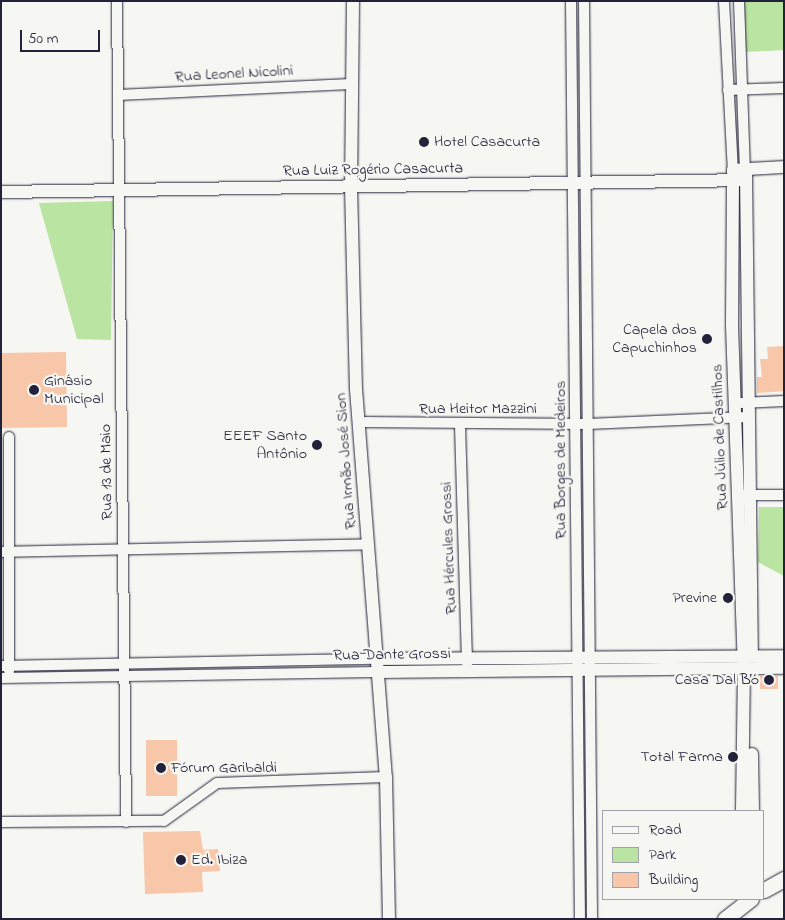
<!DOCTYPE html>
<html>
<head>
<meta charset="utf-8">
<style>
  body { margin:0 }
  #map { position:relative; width:785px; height:920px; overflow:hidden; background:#f6f6f2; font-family:"Indie Flower",sans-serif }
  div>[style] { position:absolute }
  .green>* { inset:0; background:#bae4a1 }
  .building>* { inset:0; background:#f8c6a8 }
  .roads { filter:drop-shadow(0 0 1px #22223b) drop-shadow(0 0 1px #22223b) }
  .minor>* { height:10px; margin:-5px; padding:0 5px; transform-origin:5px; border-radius:5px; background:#f6f6f2 }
  .tertiary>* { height:12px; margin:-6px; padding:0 6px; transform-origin:6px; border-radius:6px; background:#f6f6f2 }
  .secondary>* { height:15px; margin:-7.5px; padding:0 7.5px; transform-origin:7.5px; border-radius:7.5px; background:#f6f6f2 }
  .dots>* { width:14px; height:14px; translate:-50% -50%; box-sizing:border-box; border:2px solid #f6f6f2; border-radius:50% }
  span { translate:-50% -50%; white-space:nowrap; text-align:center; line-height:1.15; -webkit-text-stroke:4.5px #f6f6f2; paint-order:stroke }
  .street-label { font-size:16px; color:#22223b }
  .poi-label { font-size:16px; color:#22223b }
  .left { translate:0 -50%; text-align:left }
  .right { translate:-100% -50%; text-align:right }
  .frame { position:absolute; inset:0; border:2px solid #22223b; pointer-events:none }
  .legend { position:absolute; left:602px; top:810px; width:162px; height:90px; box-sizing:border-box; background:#f6f6f2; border:1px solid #a1a1a9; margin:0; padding:6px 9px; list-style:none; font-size:15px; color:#22223b }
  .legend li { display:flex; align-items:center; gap:10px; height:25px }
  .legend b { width:25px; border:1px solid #a1a1a9 }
  .scale { position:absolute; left:20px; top:30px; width:80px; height:22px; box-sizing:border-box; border:2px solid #22223b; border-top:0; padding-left:6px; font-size:15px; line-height:18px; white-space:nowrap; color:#22223b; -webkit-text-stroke:4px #f6f6f2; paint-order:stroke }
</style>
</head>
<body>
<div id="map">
  <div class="green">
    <div style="clip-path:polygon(744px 1px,784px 1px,784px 50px,745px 52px)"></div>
    <div style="clip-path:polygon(113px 201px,111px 340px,77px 339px,39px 203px)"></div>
    <div style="clip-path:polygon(759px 507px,784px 507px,784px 576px,758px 562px)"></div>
  </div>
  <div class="building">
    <div style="clip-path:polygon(784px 346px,784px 391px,757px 393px,757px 377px,762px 377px,760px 359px,768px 359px,767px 347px)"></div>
    <div style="clip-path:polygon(66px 352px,67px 427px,1px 428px,1px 353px)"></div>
    <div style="clip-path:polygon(760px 676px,778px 676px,778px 689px,760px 689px)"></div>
    <div style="clip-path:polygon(146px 740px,177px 740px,177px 796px,146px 796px)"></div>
    <div style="clip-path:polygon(200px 831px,203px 850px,218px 849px,220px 871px,202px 872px,203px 892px,145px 894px,143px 832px)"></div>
  </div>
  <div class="roads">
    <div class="minor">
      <div style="left:117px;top:1px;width:821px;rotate:89.37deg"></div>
      <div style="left:571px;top:1px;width:918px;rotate:89.44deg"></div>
      <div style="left:584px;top:1px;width:918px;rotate:89.5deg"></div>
      <div style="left:724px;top:1px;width:169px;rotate:87deg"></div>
      <div style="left:739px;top:1px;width:168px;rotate:88deg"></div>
      <div style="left:728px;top:90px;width:56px;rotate:-2deg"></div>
      <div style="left:118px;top:95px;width:233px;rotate:-2.7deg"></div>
      <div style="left:741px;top:403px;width:43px;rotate:-2.7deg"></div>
      <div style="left:360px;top:422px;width:228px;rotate:0.5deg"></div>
      <div style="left:588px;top:424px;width:159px;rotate:-2.5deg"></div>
      <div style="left:460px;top:425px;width:239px;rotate:88.3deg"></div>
      <div style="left:9px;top:437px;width:234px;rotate:90deg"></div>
      <div style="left:742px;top:495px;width:42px"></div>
      <div style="left:1px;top:552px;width:367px;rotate:-1.2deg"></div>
      <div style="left:1px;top:666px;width:374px;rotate:-1.1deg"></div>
      <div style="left:1px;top:678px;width:376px;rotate:-0.9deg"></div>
      <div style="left:1px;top:822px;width:163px;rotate:-0.4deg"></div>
      <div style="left:164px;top:821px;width:65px;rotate:-35.6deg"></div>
      <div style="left:217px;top:783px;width:169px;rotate:-2deg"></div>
    </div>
    <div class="tertiary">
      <div style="left:353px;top:1px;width:185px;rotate:90.6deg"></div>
      <div style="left:351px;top:186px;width:203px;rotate:88.6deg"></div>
      <div style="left:356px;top:389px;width:389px;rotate:85.6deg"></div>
      <div style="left:386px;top:777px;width:142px;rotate:88.8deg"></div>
      <div style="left:746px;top:174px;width:482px;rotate:89.3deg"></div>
      <div style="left:1px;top:192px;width:745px;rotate:-0.92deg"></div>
      <div style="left:375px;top:659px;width:409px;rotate:-0.4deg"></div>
      <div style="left:377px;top:672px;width:407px;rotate:-0.6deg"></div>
      <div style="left:752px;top:754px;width:57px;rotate:89deg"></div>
      <div style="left:742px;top:811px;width:142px;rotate:-89.2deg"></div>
      <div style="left:744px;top:669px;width:345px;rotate:-92deg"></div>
      <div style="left:732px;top:324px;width:154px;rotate:-89.6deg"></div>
      <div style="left:733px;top:170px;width:51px;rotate:-3.4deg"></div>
    </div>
    <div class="secondary">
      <div style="left:764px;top:890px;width:23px;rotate:-29deg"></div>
      <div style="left:725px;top:919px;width:33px;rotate:-38deg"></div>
    </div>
  </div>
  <div class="dots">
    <div style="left:424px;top:142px;background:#22223b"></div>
    <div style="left:707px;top:339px;background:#22223b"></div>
    <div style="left:34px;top:390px;background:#22223b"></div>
    <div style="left:317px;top:445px;background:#22223b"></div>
    <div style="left:728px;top:598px;background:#22223b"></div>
    <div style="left:769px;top:680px;background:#22223b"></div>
    <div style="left:733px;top:757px;background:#22223b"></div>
    <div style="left:161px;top:768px;background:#22223b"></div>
    <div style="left:181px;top:860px;background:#22223b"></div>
  </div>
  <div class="street-label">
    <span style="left:234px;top:74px;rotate:-3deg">Rua Leonel Nicolini</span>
    <span style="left:373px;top:170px;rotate:-1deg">Rua Luiz Rogério Casacurta</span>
    <span style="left:478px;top:409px">Rua Heitor Mazzini</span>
    <span style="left:720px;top:437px;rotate:-92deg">Rua Júlio de Castilhos</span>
    <span style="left:561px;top:460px;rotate:-90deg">Rua Borges de Medeiros</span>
    <span style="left:346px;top:461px;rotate:-94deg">Rua Irmão José Sion</span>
    <span style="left:107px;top:472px;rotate:-91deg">Rua 13 de Maio</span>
    <span style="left:449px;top:548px;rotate:-92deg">Rua Hércules Grossi</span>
    <span style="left:392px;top:655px;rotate:-1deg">Rua Dante Grossi</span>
  </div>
  <div class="poi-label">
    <span class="left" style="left:434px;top:142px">Hotel Casacurta</span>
    <span class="right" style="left:697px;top:339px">Capela dos<br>Capuchinhos</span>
    <span class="left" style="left:44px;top:390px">Ginásio<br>Municipal</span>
    <span class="right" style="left:307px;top:445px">EEEF Santo<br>Antônio</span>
    <span class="right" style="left:717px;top:598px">Previne</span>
    <span class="right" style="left:759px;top:680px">Casa Dal Bó</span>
    <span class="right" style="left:723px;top:757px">Total Farma</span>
    <span class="left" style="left:171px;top:768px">Fórum Garibaldi</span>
    <span class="left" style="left:191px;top:860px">Ed. Ibiza</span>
  </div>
  <div class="frame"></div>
  <ul class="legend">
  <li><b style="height:6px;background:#f6f6f2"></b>Road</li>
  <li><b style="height:14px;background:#bae4a1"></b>Park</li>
  <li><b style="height:14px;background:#f8c6a8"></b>Building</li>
  </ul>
  <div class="scale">50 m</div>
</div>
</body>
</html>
